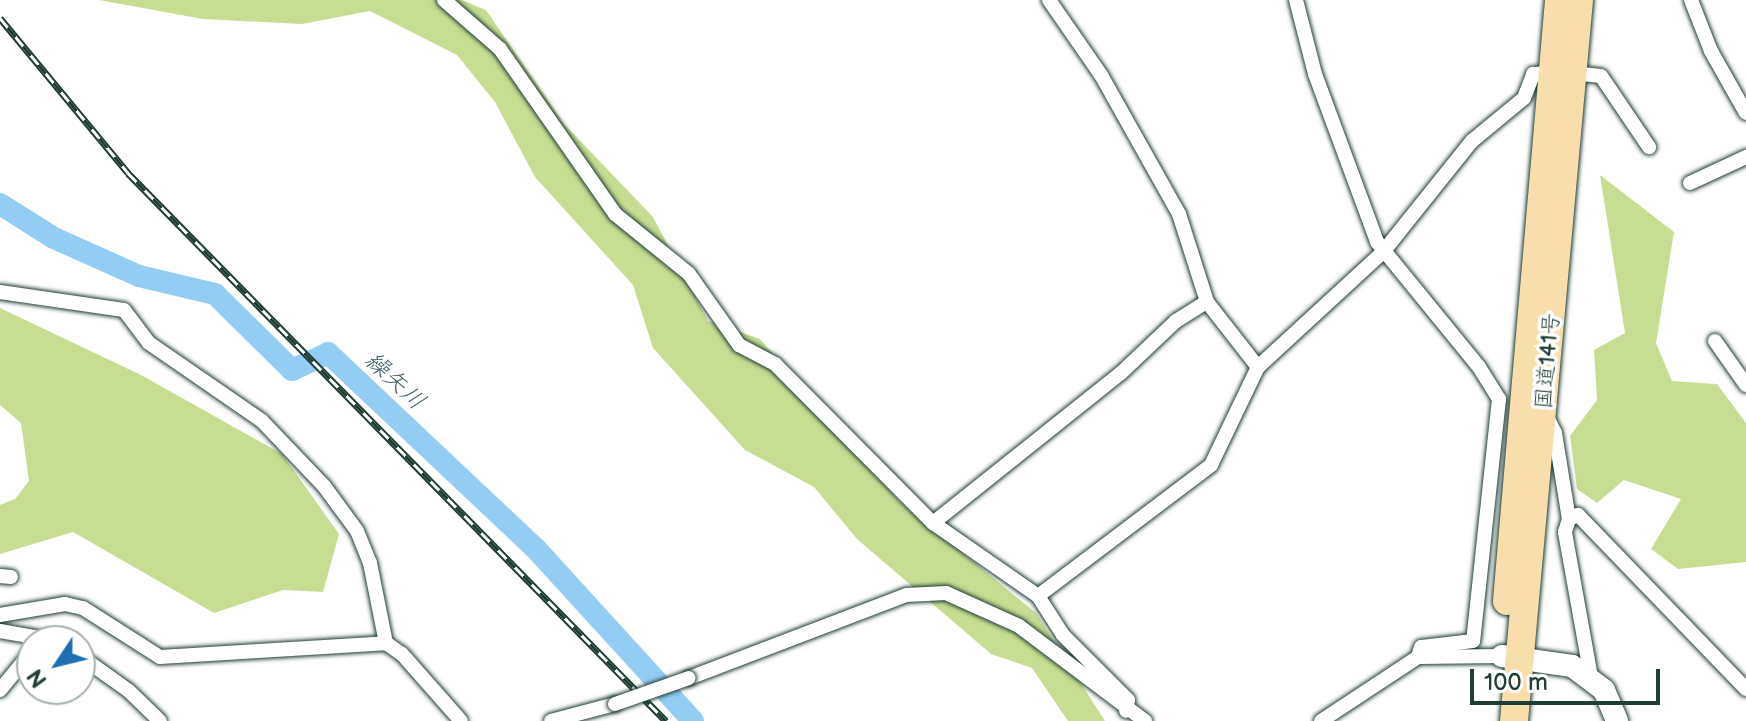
<!DOCTYPE html>
<html>
<head>
<meta charset="utf-8">
<style>
  body { margin:0 }
  #map { position:relative; width:1746px; height:721px; overflow:hidden; background:#fff; font-family:"Balsamiq Sans","Klee One",sans-serif }
  div>[style] { position:absolute }
  .green>* { inset:0; background:#c7dd92 }
  .river>* { height:22px; margin:-11px; padding:0 11px; transform-origin:11px; border-radius:11px; background:#94cdf4 }
  .roads { filter:drop-shadow(0 0 2px #1f3d34) drop-shadow(0 0 2px #1f3d34) }
  .street>* { height:14px; margin:-7px; padding:0 7px; transform-origin:7px; border-radius:7px; background:#fff }
  .secondary>* { height:22px; margin:-11px; padding:0 11px; transform-origin:11px; border-radius:11px; background:#fff }
  .highway>* { height:28px; margin:-14px; padding:0 14px; transform-origin:14px; border-radius:14px; background:#f8deab }
  .rail>* { height:7px; margin-top:-3.5px; transform-origin:0; background:repeating-linear-gradient(90deg,#fff 0 12px,#1f3d34 0 24px); box-sizing:border-box; border-block:2px solid #1f3d34 }
  .bridges { filter:drop-shadow(0 0 2px #1f3d34) drop-shadow(0 0 2px #1f3d34) }
  .street-bridge>* { height:14px; margin:-7px; padding:0 7px; transform-origin:7px; border-radius:7px; background:#fff }
  span { translate:-50% -50%; white-space:nowrap; text-align:center; line-height:1.15; -webkit-text-stroke:7px #fff; paint-order:stroke }
  .street-label { font-size:22px; color:#1f3d34 }
  .water-label { font-size:24px; color:#3c6164; font-style:italic }
  .north { position:absolute; left:16px; top:625px; width:80px; height:80px; box-sizing:border-box; background:#fff; border:2px solid #a5b1ae; border-radius:50%; rotate:235deg; font-size:22px; font-weight:700; line-height:32px; text-align:center; color:#1f3d34 }
  .north::after { content:''; display:block; margin:auto; width:28px; height:36px; background:#1f6fb2; clip-path:polygon(50% 0,100% 100%,50% 72%,0 100%) }
  .scale { position:absolute; left:1470px; top:669px; width:190px; height:36px; box-sizing:border-box; border:4px solid #1f3d34; border-top:0; padding-left:10px; font-size:24px; line-height:28px; white-space:nowrap; color:#1f3d34; -webkit-text-stroke:6px #fff; paint-order:stroke }
</style>
</head>
<body>
<div id="map">
  <div class="green">
    <div style="clip-path:polygon(99px 0,462px 0,486px 10px,565px 125px,653px 217px,708px 321px,760px 339px,899px 501px,1036px 613px,1105px 721px,1068px 721px,1032px 668px,991px 654px,857px 539px,814px 487px,745px 450px,653px 348px,633px 285px,535px 177px,495px 102px,457px 55px,370px 11px,302px 24px,203px 19px)"></div>
    <div style="clip-path:polygon(1600px 175px,1674px 232px,1656px 343px,1672px 381px,1717px 384px,1746px 423px,1746px 562px,1678px 569px,1651px 549px,1681px 499px,1624px 480px,1597px 503px,1577px 489px,1570px 436px,1597px 400px,1594px 350px,1625px 333px)"></div>
    <div style="clip-path:polygon(0 308px,141px 375px,282px 454px,339px 534px,323px 592px,283px 590px,214px 613px,73px 532px,0 554px,0 505px,15px 499px,29px 481px,21px 423px,0 405px)"></div>
  </div>
  <div class="river">
    <div style="left:0;top:204px;width:64px;rotate:32.2deg"></div>
    <div style="left:54px;top:238px;width:93px;rotate:24.1deg"></div>
    <div style="left:139px;top:276px;width:78px;rotate:13.3deg"></div>
    <div style="left:215px;top:294px;width:108px;rotate:44.6deg"></div>
    <div style="left:292px;top:370px;width:40px;rotate:-25deg"></div>
    <div style="left:328px;top:353px;width:286px;rotate:43.3deg"></div>
    <div style="left:536px;top:549px;width:233px;rotate:47.6deg"></div>
  </div>
  <div class="roads">
    <div class="street">
      <div style="left:444px;top:0;width:74px;rotate:41.2deg"></div>
      <div style="left:500px;top:49px;width:201px;rotate:55.1deg"></div>
      <div style="left:615px;top:214px;width:95px;rotate:39deg"></div>
      <div style="left:689px;top:274px;width:87px;rotate:54.8deg"></div>
      <div style="left:739px;top:345px;width:41px;rotate:27.8deg"></div>
      <div style="left:775px;top:364px;width:224px;rotate:45.2deg"></div>
      <div style="left:933px;top:523px;width:128px;rotate:34.8deg"></div>
      <div style="left:1038px;top:596px;width:46px;rotate:57.3deg"></div>
      <div style="left:1063px;top:635px;width:92px;rotate:45deg"></div>
      <div style="left:1128px;top:700px;width:11px;rotate:100deg"></div>
      <div style="left:1049px;top:0;width:91px;rotate:55.3deg"></div>
      <div style="left:1101px;top:75px;width:159px;rotate:60.7deg"></div>
      <div style="left:1179px;top:214px;width:92px;rotate:72.3deg"></div>
      <div style="left:1207px;top:302px;width:83px;rotate:51.9deg"></div>
      <div style="left:1296px;top:0;width:76px;rotate:75.6deg"></div>
      <div style="left:1315px;top:74px;width:179px;rotate:69.7deg"></div>
      <div style="left:1377px;top:242px;width:161px;rotate:50.8deg"></div>
      <div style="left:1479px;top:367px;width:38px;rotate:58deg"></div>
      <div style="left:1499px;top:399px;width:243px;rotate:96.1deg"></div>
      <div style="left:1473px;top:641px;width:52px;rotate:173.4deg"></div>
      <div style="left:1421px;top:647px;width:10px;rotate:107deg"></div>
      <div style="left:1691px;top:0;width:55px;rotate:68.6deg"></div>
      <div style="left:1711px;top:51px;width:71px;rotate:60.6deg"></div>
      <div style="left:1573px;top:73px;width:28px;rotate:6deg"></div>
      <div style="left:1601px;top:76px;width:86px;rotate:55.9deg"></div>
      <div style="left:1690px;top:183px;width:62px;rotate:-24.9deg"></div>
      <div style="left:0;top:292px;width:125px;rotate:8.3deg"></div>
      <div style="left:124px;top:310px;width:41px;rotate:52.9deg"></div>
      <div style="left:149px;top:343px;width:137px;rotate:34.6deg"></div>
      <div style="left:262px;top:421px;width:90px;rotate:46.4deg"></div>
      <div style="left:324px;top:486px;width:56px;rotate:53.7deg"></div>
      <div style="left:357px;top:531px;width:35px;rotate:68deg"></div>
      <div style="left:370px;top:563px;width:82px;rotate:78.7deg"></div>
      <div style="left:1715px;top:341px;width:54px;rotate:54.8deg"></div>
      <div style="left:1546px;top:415px;width:20px;rotate:63deg"></div>
      <div style="left:1555px;top:433px;width:87px;rotate:80.8deg"></div>
      <div style="left:933px;top:523px;width:241px;rotate:-38.6deg"></div>
      <div style="left:1121px;top:373px;width:76px;rotate:-43.4deg"></div>
      <div style="left:1176px;top:321px;width:36px;rotate:-32deg"></div>
      <div style="left:0;top:576px;width:11px;rotate:5deg"></div>
      <div style="left:1038px;top:596px;width:217px;rotate:-37.1deg"></div>
      <div style="left:1211px;top:465px;width:109px;rotate:-64.4deg"></div>
      <div style="left:1258px;top:367px;width:170px;rotate:-42.6deg"></div>
      <div style="left:1383px;top:252px;width:142px;rotate:-51.3deg"></div>
      <div style="left:1472px;top:141px;width:67px;rotate:-39.6deg"></div>
      <div style="left:1524px;top:98px;width:26px;rotate:-69deg"></div>
      <div style="left:1533px;top:74px;width:19px;rotate:-3deg"></div>
      <div style="left:0;top:615px;width:66px;rotate:-9.6deg"></div>
      <div style="left:65px;top:604px;width:18px;rotate:13deg"></div>
      <div style="left:83px;top:608px;width:91px;rotate:32.5deg"></div>
      <div style="left:160px;top:657px;width:226px;rotate:-3.5deg"></div>
      <div style="left:386px;top:643px;width:19px;rotate:35deg"></div>
      <div style="left:402px;top:654px;width:89px;rotate:48.6deg"></div>
      <div style="left:0;top:631px;width:59px;rotate:9.8deg"></div>
      <div style="left:80px;top:656px;width:60px;rotate:35.5deg"></div>
      <div style="left:129px;top:691px;width:43px;rotate:44.1deg"></div>
      <div style="left:1591px;top:677px;width:147px;rotate:-100.2deg"></div>
      <div style="left:1565px;top:532px;width:14px;rotate:-73deg"></div>
      <div style="left:1569px;top:519px;width:10px;rotate:-24deg"></div>
      <div style="left:1578px;top:515px;width:242px;rotate:46deg"></div>
      <div style="left:689px;top:678px;width:232px;rotate:-20.9deg"></div>
      <div style="left:906px;top:595px;width:40px;rotate:-2.9deg"></div>
      <div style="left:946px;top:593px;width:80px;rotate:24.3deg"></div>
      <div style="left:1019px;top:626px;width:158px;rotate:37deg"></div>
      <div style="left:0;top:690px;width:50px;rotate:-50.6deg"></div>
      <div style="left:551px;top:721px;width:66px;rotate:-14.9deg"></div>
      <div style="left:1321px;top:721px;width:116px;rotate:-33.4deg"></div>
      <div style="left:1418px;top:657px;width:84px;rotate:-0.7deg"></div>
    </div>
    <div class="secondary">
      <div style="left:1502px;top:656px;width:71px;rotate:8.1deg"></div>
      <div style="left:1572px;top:666px;width:40px;rotate:37deg"></div>
      <div style="left:1604px;top:690px;width:34px;rotate:67deg"></div>
    </div>
    <div class="highway">
      <div style="left:1507px;top:601px;width:603px;rotate:-85.05deg"></div>
      <div style="left:1514px;top:721px;width:724px;rotate:-84.85deg"></div>
    </div>
  </div>
  <div class="rail">
    <div style="left:0;top:18px;width:201px;rotate:50.4deg"></div>
    <div style="left:128px;top:173px;width:768px;rotate:45.53deg"></div>
  </div>
  <div class="bridges">
    <div class="street-bridge">
      <div style="left:615px;top:704px;width:78px;rotate:-19.4deg"></div>
    </div>
  </div>
  <div class="street-label">
    <span style="left:1548px;top:361px;rotate:-85deg">国道141号</span>
  </div>
  <div class="water-label">
    <span style="left:395px;top:381px;rotate:43deg">繰矢川</span>
  </div>
  <div class="north">N</div>
  <div class="scale">100 m</div>
</div>
</body>
</html>
